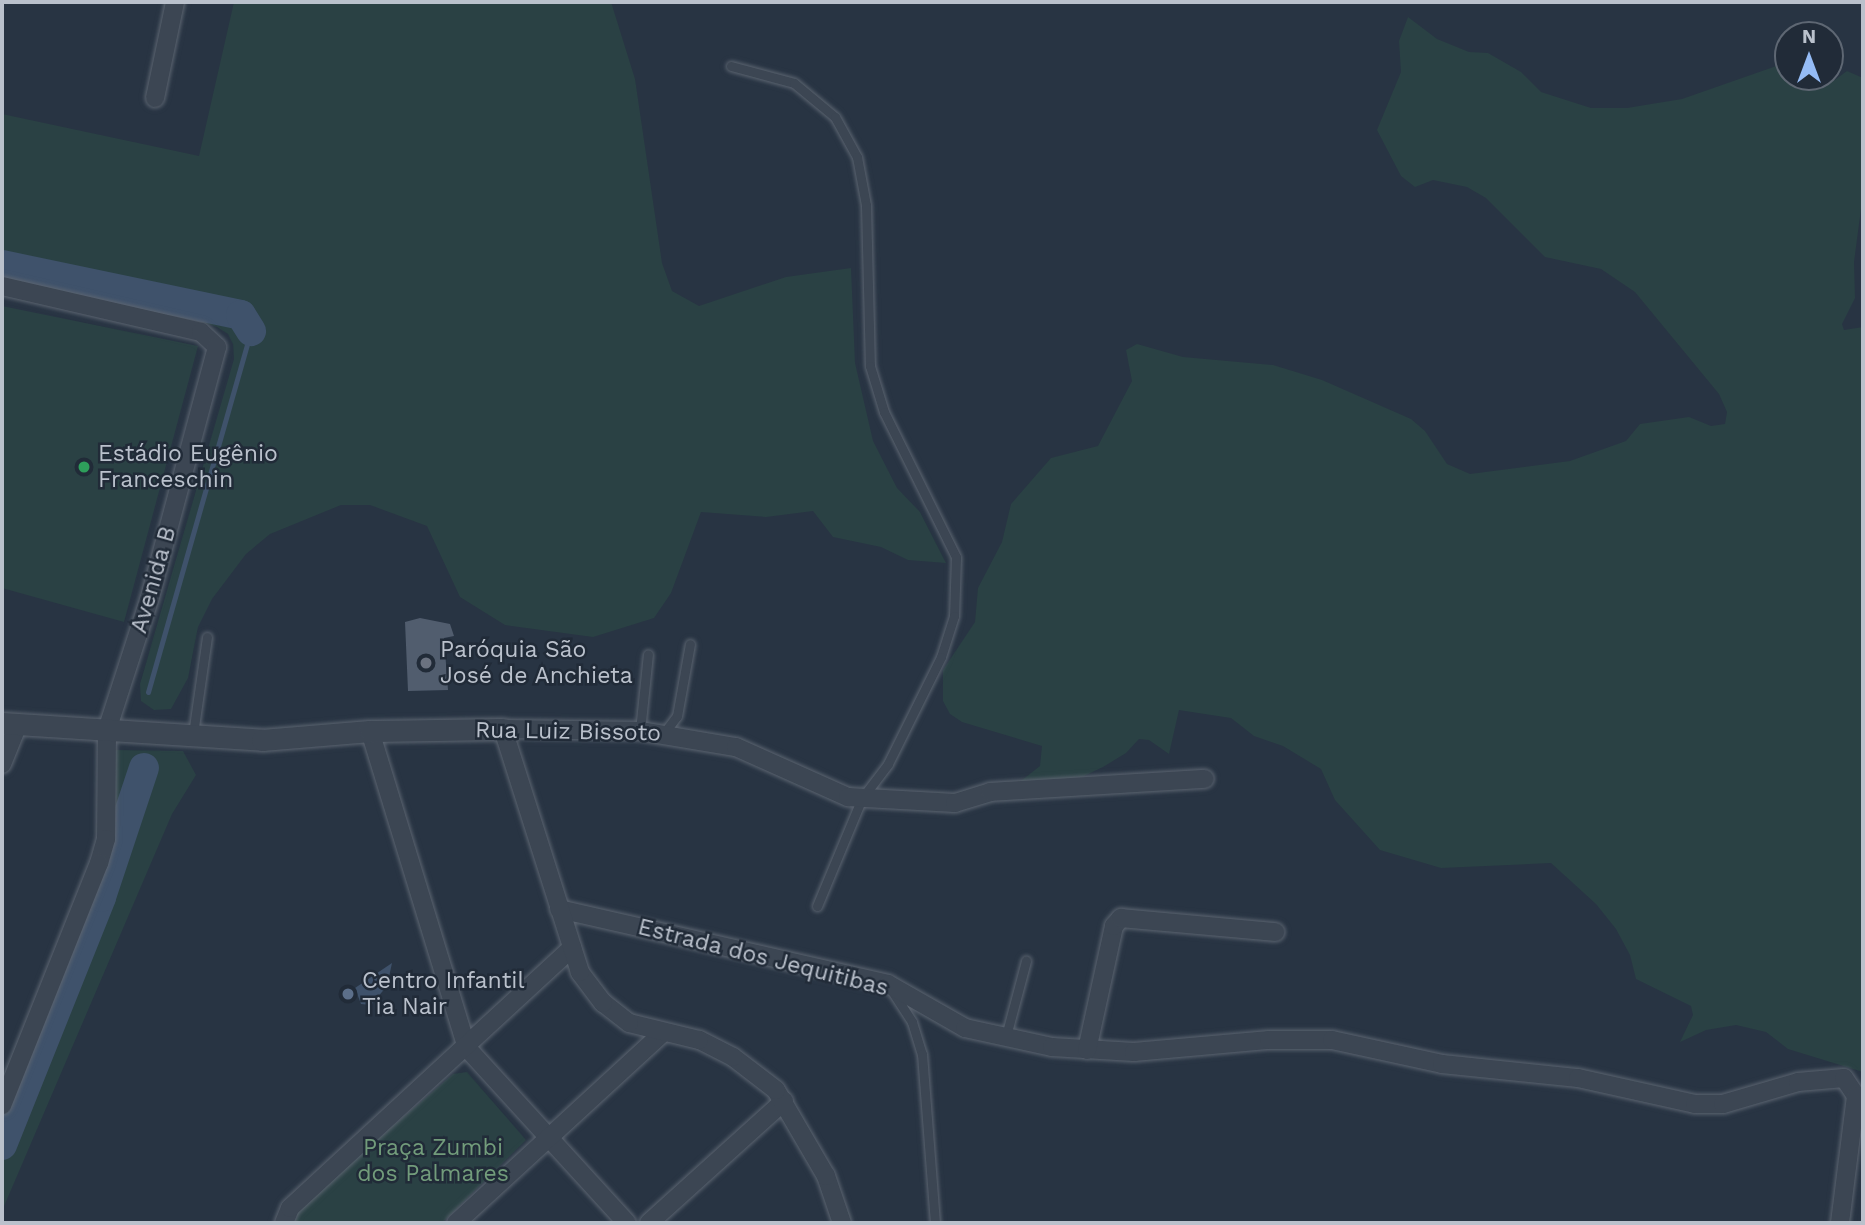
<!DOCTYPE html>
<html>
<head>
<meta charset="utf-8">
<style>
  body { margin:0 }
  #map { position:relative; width:1865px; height:1225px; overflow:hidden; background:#283443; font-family:"Work Sans",sans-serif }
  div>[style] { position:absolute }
  .green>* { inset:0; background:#2a4144 }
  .water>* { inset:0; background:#3f526b }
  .stream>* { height:5px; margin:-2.5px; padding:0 2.5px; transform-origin:2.5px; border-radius:2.5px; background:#3f526b }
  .river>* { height:30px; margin:-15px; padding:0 15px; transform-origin:15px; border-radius:15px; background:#3f526b }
  .building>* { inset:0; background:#515d6e }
  .roads { filter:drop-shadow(0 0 2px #5b6470) drop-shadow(0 0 2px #5b6470) }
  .service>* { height:9px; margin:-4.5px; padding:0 4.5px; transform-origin:4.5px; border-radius:4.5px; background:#3c4653 }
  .minor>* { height:18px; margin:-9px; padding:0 9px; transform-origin:9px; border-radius:9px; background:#3c4653 }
  .tertiary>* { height:21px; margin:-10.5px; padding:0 10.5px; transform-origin:10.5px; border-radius:10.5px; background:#3c4653 }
  .dots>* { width:19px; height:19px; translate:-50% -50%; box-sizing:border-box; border:4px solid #212b38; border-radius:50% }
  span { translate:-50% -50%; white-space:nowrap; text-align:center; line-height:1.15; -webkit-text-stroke:5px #212b38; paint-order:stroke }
  .poi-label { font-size:23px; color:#bac1cc }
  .left { translate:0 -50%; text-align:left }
  .street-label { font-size:23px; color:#bac1cc }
  .park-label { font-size:23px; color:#729c7b }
  .frame { position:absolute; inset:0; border:4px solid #bac1cc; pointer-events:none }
  .north { position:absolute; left:1774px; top:21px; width:70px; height:70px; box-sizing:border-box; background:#212b38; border:2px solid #5e6773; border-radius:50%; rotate:0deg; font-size:19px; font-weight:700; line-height:28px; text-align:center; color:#bac1cc }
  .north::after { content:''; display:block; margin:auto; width:24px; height:32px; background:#95bcf6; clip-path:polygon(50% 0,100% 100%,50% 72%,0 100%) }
</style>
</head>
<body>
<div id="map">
  <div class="green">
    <div style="clip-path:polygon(234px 2px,611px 2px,635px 79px,662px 263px,672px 291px,699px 306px,786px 277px,851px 268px,855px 363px,873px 441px,897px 488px,920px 512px,946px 563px,908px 560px,881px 547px,833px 537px,813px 511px,766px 517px,701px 512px,671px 593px,654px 618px,593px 637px,505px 625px,460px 597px,427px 526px,370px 505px,341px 505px,270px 534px,246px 554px,212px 599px,198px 627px,188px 678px,171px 709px,154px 710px,141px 701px,140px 684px,234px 359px,233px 344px,228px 334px,217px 327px,178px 314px,2px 275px,2px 114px,199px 156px)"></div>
    <div style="clip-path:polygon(1408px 17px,1437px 39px,1469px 52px,1488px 53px,1521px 72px,1541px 92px,1591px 108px,1627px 108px,1682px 99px,1788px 62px,1788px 77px,1826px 77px,1832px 82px,1847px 71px,1863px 78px,1863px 194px,1854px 262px,1855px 298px,1842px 324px,1844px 330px,1863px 327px,1863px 1072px,1788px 1049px,1766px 1032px,1736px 1025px,1706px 1030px,1680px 1042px,1693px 1015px,1691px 1006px,1636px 979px,1630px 955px,1616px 929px,1596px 904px,1551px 863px,1441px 868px,1380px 850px,1335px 800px,1321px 769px,1283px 746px,1254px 736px,1231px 718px,1179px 710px,1169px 754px,1149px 740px,1139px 739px,1126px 753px,1103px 767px,1048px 793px,1004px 794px,1040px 766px,1042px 746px,962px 722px,950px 714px,943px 701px,943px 670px,975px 622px,978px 588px,1002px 542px,1011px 504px,1051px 458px,1098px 446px,1132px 381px,1126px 350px,1137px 344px,1183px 357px,1273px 365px,1322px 380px,1411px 419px,1425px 431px,1447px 464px,1470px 474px,1570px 461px,1626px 441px,1640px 424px,1689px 417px,1711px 426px,1725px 424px,1727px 412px,1719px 394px,1635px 292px,1601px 269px,1545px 257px,1486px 198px,1467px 187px,1433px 180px,1415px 187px,1401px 176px,1377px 130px,1401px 72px,1399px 41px)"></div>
    <div style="clip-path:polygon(2px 306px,198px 346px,124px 622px,2px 588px)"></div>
    <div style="clip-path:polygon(114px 750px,183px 751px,196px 775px,172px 814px,2px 1211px,2px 1120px,105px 865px)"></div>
    <div style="clip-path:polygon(467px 1072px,526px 1140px,442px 1223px,295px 1223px,299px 1207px,453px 1074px)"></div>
  </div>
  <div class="water">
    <div style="clip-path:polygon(392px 963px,387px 986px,371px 1005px,361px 1004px,355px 988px)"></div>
  </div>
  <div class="stream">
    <div style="left:148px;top:692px;width:375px;rotate:-74.1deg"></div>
  </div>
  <div class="river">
    <div style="left:2px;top:265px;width:244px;rotate:11.8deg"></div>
    <div style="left:241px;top:315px;width:19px;rotate:58deg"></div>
    <div style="left:2px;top:1145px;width:267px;rotate:-68.2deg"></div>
    <div style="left:101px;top:897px;width:136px;rotate:-71.6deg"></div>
  </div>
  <div class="building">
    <div style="clip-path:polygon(420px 618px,450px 624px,454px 636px,444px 638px,448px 690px,408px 691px,405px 622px)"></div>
  </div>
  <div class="roads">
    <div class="service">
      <div style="left:731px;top:66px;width:65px;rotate:15.1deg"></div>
      <div style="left:794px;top:83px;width:53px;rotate:39.7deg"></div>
      <div style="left:835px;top:117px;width:46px;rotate:61.2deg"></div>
      <div style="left:857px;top:157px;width:49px;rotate:79.4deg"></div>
      <div style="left:866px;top:205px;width:161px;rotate:88.6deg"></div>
      <div style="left:870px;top:366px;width:48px;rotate:73.1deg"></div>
      <div style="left:884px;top:412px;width:162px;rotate:63.6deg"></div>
      <div style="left:956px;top:557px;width:59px;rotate:91.9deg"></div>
      <div style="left:954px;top:616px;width:43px;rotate:107.6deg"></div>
      <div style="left:941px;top:657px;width:119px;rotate:116.4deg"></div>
      <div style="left:888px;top:764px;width:43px;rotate:127.4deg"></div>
      <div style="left:862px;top:798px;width:117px;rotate:112.6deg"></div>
      <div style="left:640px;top:731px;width:77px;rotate:-84.1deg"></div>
      <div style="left:664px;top:733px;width:21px;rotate:-53deg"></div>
      <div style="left:677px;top:716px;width:73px;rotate:-79.8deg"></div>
      <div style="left:193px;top:734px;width:98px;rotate:-81.8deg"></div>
      <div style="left:892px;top:991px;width:37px;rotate:57deg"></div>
      <div style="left:912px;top:1022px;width:34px;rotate:73deg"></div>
      <div style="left:922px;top:1054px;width:169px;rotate:85.6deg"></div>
      <div style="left:1006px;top:1036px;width:78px;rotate:-75.1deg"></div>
    </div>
    <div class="minor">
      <div style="left:155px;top:98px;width:98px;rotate:-78.2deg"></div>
      <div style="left:2px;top:286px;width:204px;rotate:13deg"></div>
      <div style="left:201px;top:332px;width:22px;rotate:43deg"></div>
      <div style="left:217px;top:347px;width:259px;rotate:105deg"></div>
      <div style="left:150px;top:597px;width:140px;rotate:107.9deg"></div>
      <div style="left:107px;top:730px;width:109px;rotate:90.5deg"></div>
      <div style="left:106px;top:839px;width:25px;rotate:106deg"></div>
      <div style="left:99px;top:863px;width:261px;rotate:111.8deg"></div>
      <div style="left:370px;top:731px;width:332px;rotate:73deg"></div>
      <div style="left:467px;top:1048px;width:237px;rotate:47.6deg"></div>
      <div style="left:2px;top:764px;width:40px;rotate:-68deg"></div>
      <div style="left:559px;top:909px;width:337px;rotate:12.8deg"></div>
      <div style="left:888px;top:984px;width:89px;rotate:29.7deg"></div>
      <div style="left:965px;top:1028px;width:89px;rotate:12.3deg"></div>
      <div style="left:1052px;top:1047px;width:82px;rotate:3.5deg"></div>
      <div style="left:1134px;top:1052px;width:136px;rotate:-5.1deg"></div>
      <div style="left:1269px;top:1040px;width:63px"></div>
      <div style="left:1332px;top:1040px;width:113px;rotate:12.3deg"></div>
      <div style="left:1442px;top:1064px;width:137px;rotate:5.9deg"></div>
      <div style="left:1578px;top:1078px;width:120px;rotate:12.5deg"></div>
      <div style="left:1695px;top:1104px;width:28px"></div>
      <div style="left:1723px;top:1104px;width:78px;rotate:-16.3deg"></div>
      <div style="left:1798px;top:1082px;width:46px;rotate:-5deg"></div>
      <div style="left:1844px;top:1078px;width:22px;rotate:56deg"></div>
      <div style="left:1856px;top:1096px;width:128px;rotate:97.2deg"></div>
      <div style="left:1087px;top:1050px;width:127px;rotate:-77.7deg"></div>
      <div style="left:1114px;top:926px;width:11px;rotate:-49deg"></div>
      <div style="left:1121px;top:918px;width:155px;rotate:5.2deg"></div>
      <div style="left:284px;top:1223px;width:16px;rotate:-68deg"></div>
      <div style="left:290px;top:1208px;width:384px;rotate:-42.7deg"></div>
      <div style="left:456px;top:1223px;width:282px;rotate:-42.6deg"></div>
      <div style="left:649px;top:1223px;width:182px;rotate:-42.1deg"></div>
      <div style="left:842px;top:1223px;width:50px;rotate:-108.8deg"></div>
      <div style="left:826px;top:1176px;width:99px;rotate:-120.2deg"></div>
      <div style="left:776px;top:1090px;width:54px;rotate:-142.5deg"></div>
      <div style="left:733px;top:1057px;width:38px;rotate:-153deg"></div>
      <div style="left:699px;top:1040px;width:72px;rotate:-166.3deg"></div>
      <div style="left:629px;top:1023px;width:33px;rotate:-142deg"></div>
      <div style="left:603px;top:1003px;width:39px;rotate:-127deg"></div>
      <div style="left:580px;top:972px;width:255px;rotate:-107.6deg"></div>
      <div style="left:503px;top:729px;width:137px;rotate:0.8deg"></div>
      <div style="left:640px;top:731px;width:97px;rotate:9.5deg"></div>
      <div style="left:736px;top:747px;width:123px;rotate:24.1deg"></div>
      <div style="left:848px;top:797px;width:107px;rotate:3.2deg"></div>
      <div style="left:955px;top:803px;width:37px;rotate:-17deg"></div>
      <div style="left:990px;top:792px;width:215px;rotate:-3.5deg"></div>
    </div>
    <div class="tertiary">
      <div style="left:2px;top:723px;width:261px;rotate:3.7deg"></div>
      <div style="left:262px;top:740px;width:108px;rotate:-4.8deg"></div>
      <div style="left:370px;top:731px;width:133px;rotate:-0.9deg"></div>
    </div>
  </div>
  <div class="dots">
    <div style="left:84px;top:467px;background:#2e9e5b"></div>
    <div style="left:426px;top:663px;background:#6b7280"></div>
    <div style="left:348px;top:994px;background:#5c6f8a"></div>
  </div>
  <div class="poi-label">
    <span class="left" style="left:98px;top:467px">Estádio Eugênio<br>Franceschin</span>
    <span class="left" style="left:440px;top:663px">Paróquia São<br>José de Anchieta</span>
    <span class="left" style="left:362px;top:994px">Centro Infantil<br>Tia Nair</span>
  </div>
  <div class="street-label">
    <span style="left:154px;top:580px;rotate:-74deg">Avenida B</span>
    <span style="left:568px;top:732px;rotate:1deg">Rua Luiz Bissoto</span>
    <span style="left:763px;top:958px;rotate:14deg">Estrada dos Jequitibas</span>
  </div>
  <div class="park-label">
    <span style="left:433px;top:1161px">Praça Zumbi<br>dos Palmares</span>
  </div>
  <div class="frame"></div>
  <div class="north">N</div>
</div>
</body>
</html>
